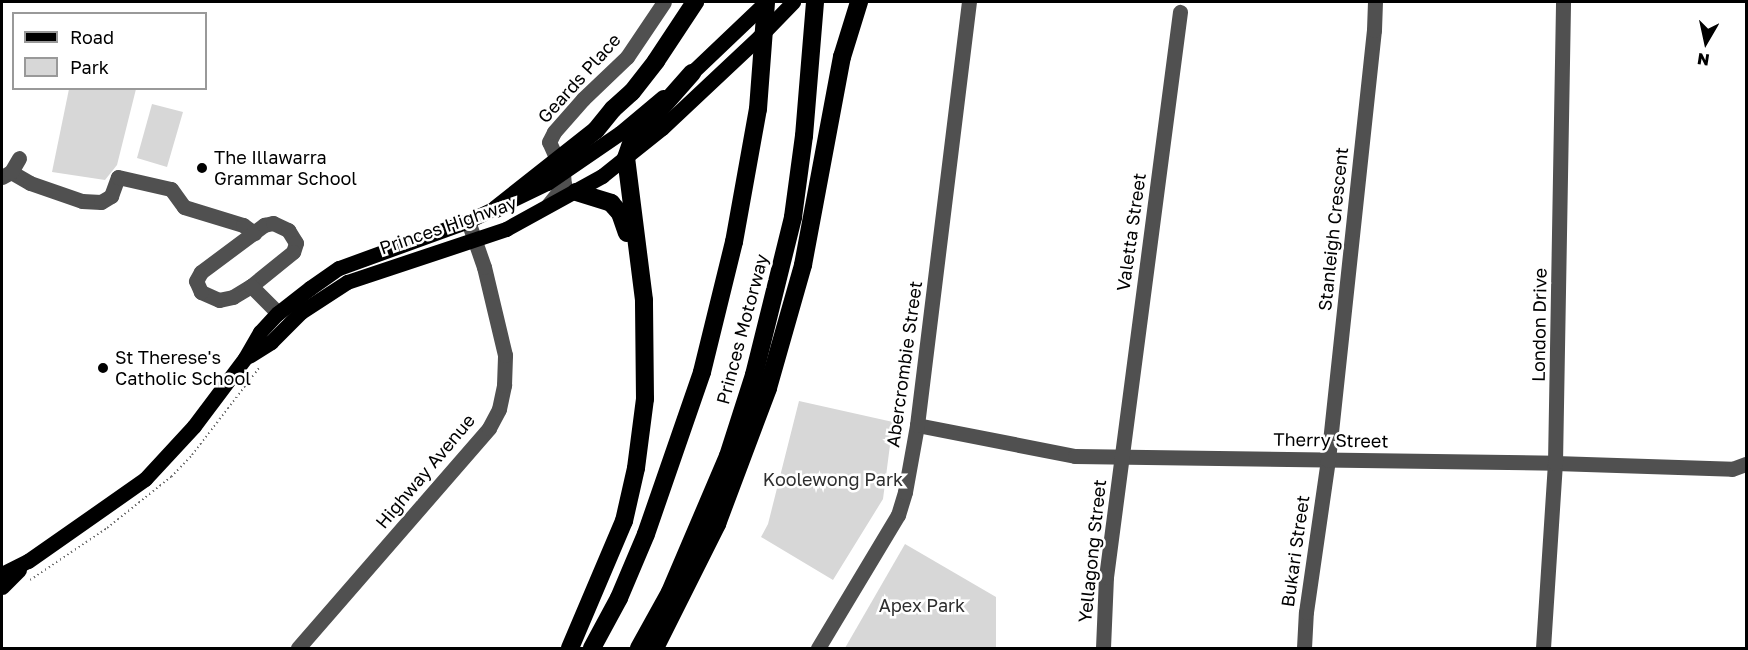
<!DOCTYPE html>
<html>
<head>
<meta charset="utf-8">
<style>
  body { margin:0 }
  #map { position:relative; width:1748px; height:650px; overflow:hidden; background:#fff; font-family:"Golos Text",sans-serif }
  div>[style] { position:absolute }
  .green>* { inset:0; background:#d7d7d7 }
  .path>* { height:2px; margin-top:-1px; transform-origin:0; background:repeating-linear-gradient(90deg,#727272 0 1.5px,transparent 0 4.5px) }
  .minor>* { height:15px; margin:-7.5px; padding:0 7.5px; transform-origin:7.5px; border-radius:7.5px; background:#505050 }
  .major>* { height:15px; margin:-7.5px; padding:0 7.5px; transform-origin:7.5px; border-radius:7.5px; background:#000 }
  .highway>* { height:18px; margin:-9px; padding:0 9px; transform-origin:9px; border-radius:9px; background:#000 }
  .dots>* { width:16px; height:16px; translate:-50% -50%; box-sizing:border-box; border:3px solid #fff; border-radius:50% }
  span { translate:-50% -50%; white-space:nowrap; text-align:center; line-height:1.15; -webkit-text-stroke:5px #fff; paint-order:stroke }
  .street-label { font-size:18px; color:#000 }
  .poi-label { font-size:18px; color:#000 }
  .left { translate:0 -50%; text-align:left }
  .park-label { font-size:18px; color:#2e2e2e }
  .frame { position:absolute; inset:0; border:3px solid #000; pointer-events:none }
  .legend { position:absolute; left:12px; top:12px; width:195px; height:78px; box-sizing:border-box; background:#fff; border:2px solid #999; margin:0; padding:8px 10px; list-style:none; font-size:18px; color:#000 }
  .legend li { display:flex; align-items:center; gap:12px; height:30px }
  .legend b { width:30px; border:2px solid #999 }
  .north { position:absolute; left:1676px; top:12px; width:60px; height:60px; -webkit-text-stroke:4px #fff; paint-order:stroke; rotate:189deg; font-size:16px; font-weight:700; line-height:24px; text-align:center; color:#000 }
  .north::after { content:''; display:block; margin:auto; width:21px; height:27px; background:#000; clip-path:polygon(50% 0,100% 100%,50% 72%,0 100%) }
</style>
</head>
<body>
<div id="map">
  <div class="green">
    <div style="clip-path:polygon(69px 89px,136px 89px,117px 165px,105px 180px,52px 172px)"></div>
    <div style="clip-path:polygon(152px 104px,183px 112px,167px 167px,137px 158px)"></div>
    <div style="clip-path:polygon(799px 401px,893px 422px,883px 499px,833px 580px,761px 537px,768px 524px)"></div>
    <div style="clip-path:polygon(905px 544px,996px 597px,996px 648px,845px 648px)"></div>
  </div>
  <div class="path">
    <div style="left:30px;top:580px;width:93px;rotate:-34deg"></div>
    <div style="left:107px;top:528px;width:82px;rotate:-38.6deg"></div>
    <div style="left:171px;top:477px;width:30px;rotate:-46deg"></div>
    <div style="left:192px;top:455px;width:110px;rotate:-52.4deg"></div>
  </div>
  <div class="minor">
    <div style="left:11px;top:172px;width:22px;rotate:30deg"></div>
    <div style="left:30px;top:183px;width:55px;rotate:19.1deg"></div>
    <div style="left:82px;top:201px;width:19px;rotate:3deg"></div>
    <div style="left:101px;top:202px;width:12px;rotate:-31deg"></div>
    <div style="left:111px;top:196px;width:20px;rotate:-70deg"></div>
    <div style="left:118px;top:177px;width:54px;rotate:12.8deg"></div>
    <div style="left:171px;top:189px;width:22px;rotate:54deg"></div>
    <div style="left:184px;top:207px;width:62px;rotate:17deg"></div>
    <div style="left:243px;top:225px;width:14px;rotate:36deg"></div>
    <div style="left:2px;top:177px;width:10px;rotate:-29deg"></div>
    <div style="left:11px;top:172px;width:16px;rotate:-60deg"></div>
    <div style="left:548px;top:205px;width:26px;rotate:-51deg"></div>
    <div style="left:564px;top:185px;width:12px;rotate:-95deg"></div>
    <div style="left:563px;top:173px;width:34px;rotate:-114deg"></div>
    <div style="left:549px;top:142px;width:11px;rotate:-63deg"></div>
    <div style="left:554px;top:132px;width:44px;rotate:-48.7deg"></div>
    <div style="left:583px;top:99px;width:61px;rotate:-43.7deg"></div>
    <div style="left:627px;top:57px;width:66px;rotate:-56.1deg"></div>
    <div style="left:251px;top:286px;width:21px;rotate:149deg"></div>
    <div style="left:233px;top:297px;width:14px;rotate:168deg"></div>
    <div style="left:219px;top:300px;width:20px;rotate:-156deg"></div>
    <div style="left:201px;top:292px;width:12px;rotate:-114deg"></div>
    <div style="left:196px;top:281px;width:10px;rotate:-61deg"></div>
    <div style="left:201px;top:272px;width:79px;rotate:-36.7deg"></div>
    <div style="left:264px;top:225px;width:9px;rotate:-13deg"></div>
    <div style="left:273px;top:223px;width:17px;rotate:25deg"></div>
    <div style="left:288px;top:230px;width:15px;rotate:58deg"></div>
    <div style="left:296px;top:243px;width:9px;rotate:108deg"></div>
    <div style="left:293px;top:252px;width:54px;rotate:141deg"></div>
    <div style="left:251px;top:286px;width:38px;rotate:45deg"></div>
    <div style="left:917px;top:425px;width:161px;rotate:11.1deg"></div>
    <div style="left:1075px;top:456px;width:480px;rotate:0.8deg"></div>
    <div style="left:1555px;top:463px;width:177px;rotate:1.9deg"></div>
    <div style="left:1732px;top:469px;width:15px;rotate:-20deg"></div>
    <div style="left:298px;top:648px;width:291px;rotate:-49deg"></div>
    <div style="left:489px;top:428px;width:21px;rotate:-62deg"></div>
    <div style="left:499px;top:409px;width:25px;rotate:-78deg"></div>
    <div style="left:504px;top:385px;width:30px;rotate:-88deg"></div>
    <div style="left:505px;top:355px;width:90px;rotate:-103.4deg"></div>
    <div style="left:484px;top:267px;width:49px;rotate:-109.2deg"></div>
    <div style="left:818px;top:648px;width:155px;rotate:-59deg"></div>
    <div style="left:898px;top:515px;width:24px;rotate:-73deg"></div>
    <div style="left:905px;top:492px;width:68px;rotate:-79.8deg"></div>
    <div style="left:917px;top:425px;width:426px;rotate:-83deg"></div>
    <div style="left:1103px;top:648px;width:71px;rotate:-87.6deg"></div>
    <div style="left:1106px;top:577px;width:570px;rotate:-82.54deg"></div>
    <div style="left:1304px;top:648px;width:36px;rotate:-87deg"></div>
    <div style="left:1306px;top:612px;width:154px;rotate:-81.8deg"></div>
    <div style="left:1328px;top:460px;width:432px;rotate:-83.9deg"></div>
    <div style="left:1374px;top:30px;width:28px;rotate:-88deg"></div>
    <div style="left:1543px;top:648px;width:185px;rotate:-86.3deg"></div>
    <div style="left:1555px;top:463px;width:461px;rotate:-89deg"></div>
  </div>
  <div class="major">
    <div style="left:684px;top:80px;width:113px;rotate:-43.6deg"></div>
    <div style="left:249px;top:356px;width:26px;rotate:-32deg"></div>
    <div style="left:271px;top:342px;width:42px;rotate:-45deg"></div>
    <div style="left:301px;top:312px;width:55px;rotate:-33.1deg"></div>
    <div style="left:347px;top:282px;width:168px;rotate:-18.4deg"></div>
    <div style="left:506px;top:229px;width:110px;rotate:-28.9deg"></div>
    <div style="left:602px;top:176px;width:77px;rotate:-38.7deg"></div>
    <div style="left:662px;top:128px;width:133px;rotate:-43.2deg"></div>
    <div style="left:759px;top:37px;width:49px;rotate:-45.8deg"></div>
    <div style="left:2px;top:574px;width:29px;rotate:-27deg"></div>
    <div style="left:28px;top:561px;width:143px;rotate:-35deg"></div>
    <div style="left:145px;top:479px;width:72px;rotate:-47.2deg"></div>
    <div style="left:194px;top:426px;width:85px;rotate:-53.1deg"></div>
    <div style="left:245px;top:358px;width:30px;rotate:-60deg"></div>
    <div style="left:260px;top:332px;width:26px;rotate:-47deg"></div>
    <div style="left:278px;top:313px;width:41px;rotate:-38deg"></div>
    <div style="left:310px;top:288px;width:35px;rotate:-35deg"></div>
    <div style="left:339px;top:268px;width:137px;rotate:-20deg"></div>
    <div style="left:468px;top:221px;width:88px;rotate:-25.7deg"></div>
    <div style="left:547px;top:183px;width:88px;rotate:-34.4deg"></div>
    <div style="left:620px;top:133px;width:56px;rotate:-39.9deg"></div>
    <div style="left:2px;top:587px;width:24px;rotate:-45deg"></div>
  </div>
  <div class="highway">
    <div style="left:576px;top:192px;width:37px;rotate:17deg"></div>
    <div style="left:611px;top:203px;width:13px;rotate:48deg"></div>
    <div style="left:620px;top:213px;width:21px;rotate:71deg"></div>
    <div style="left:496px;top:209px;width:127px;rotate:-38.3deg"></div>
    <div style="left:596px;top:130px;width:27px;rotate:-51deg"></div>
    <div style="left:613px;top:109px;width:25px;rotate:-42deg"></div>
    <div style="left:632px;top:92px;width:39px;rotate:-52deg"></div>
    <div style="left:656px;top:61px;width:71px;rotate:-56.5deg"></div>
    <div style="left:570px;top:648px;width:138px;rotate:-67deg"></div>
    <div style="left:624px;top:521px;width:54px;rotate:-77.2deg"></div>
    <div style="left:636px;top:468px;width:70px;rotate:-82.6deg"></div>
    <div style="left:645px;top:399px;width:99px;rotate:-90.6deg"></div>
    <div style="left:644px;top:300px;width:143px;rotate:-97.2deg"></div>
    <div style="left:626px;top:158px;width:18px;rotate:-71deg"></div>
    <div style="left:632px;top:141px;width:91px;rotate:-48.6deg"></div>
    <div style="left:592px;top:648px;width:57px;rotate:-61.6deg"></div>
    <div style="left:619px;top:598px;width:69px;rotate:-67.1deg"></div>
    <div style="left:646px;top:534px;width:171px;rotate:-70.9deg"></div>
    <div style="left:702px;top:372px;width:134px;rotate:-76.2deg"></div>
    <div style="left:734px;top:242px;width:135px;rotate:-79.8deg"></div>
    <div style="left:758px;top:109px;width:107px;rotate:-85.7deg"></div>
    <div style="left:639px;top:648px;width:64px;rotate:-61deg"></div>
    <div style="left:670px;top:592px;width:148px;rotate:-66.9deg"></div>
    <div style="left:728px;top:456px;width:85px;rotate:-72.2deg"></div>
    <div style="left:754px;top:375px;width:163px;rotate:-76.1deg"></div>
    <div style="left:793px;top:217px;width:82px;rotate:-82.3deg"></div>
    <div style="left:804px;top:136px;width:134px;rotate:-85.3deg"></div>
    <div style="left:655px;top:648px;width:139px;rotate:-63.4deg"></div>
    <div style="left:717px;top:524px;width:145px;rotate:-69.4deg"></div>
    <div style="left:768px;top:388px;width:128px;rotate:-74.1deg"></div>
    <div style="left:803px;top:265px;width:212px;rotate:-79.4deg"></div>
    <div style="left:842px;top:57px;width:58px;rotate:-72.8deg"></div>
  </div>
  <div class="dots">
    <div style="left:202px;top:168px;background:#000"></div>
    <div style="left:103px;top:368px;background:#000"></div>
  </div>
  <div class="street-label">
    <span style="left:579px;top:78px;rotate:-48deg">Geards Place</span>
    <span style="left:448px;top:225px;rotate:-19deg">Princes Highway</span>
    <span style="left:1333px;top:229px;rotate:-84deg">Stanleigh Crescent</span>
    <span style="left:1131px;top:232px;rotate:-82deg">Valetta Street</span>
    <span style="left:1539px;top:325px;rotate:-89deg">London Drive</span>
    <span style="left:742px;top:329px;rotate:-75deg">Princes Motorway</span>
    <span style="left:904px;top:364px;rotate:-82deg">Abercrombie Street</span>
    <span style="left:1331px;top:440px;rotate:1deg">Therry Street</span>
    <span style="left:425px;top:471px;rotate:-50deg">Highway Avenue</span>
    <span style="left:1092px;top:551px;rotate:-84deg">Yellagong Street</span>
    <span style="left:1295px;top:551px;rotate:-82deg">Bukari Street</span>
  </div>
  <div class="poi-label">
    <span class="left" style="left:214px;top:168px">The Illawarra<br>Grammar School</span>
    <span class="left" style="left:115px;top:368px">St Therese's<br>Catholic School</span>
  </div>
  <div class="park-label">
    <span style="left:833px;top:479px">Koolewong Park</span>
    <span style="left:922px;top:605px">Apex Park</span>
  </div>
  <div class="frame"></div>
  <ul class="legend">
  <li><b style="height:8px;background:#000"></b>Road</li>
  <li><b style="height:16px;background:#d7d7d7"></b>Park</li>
  </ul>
  <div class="north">N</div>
</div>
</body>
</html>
